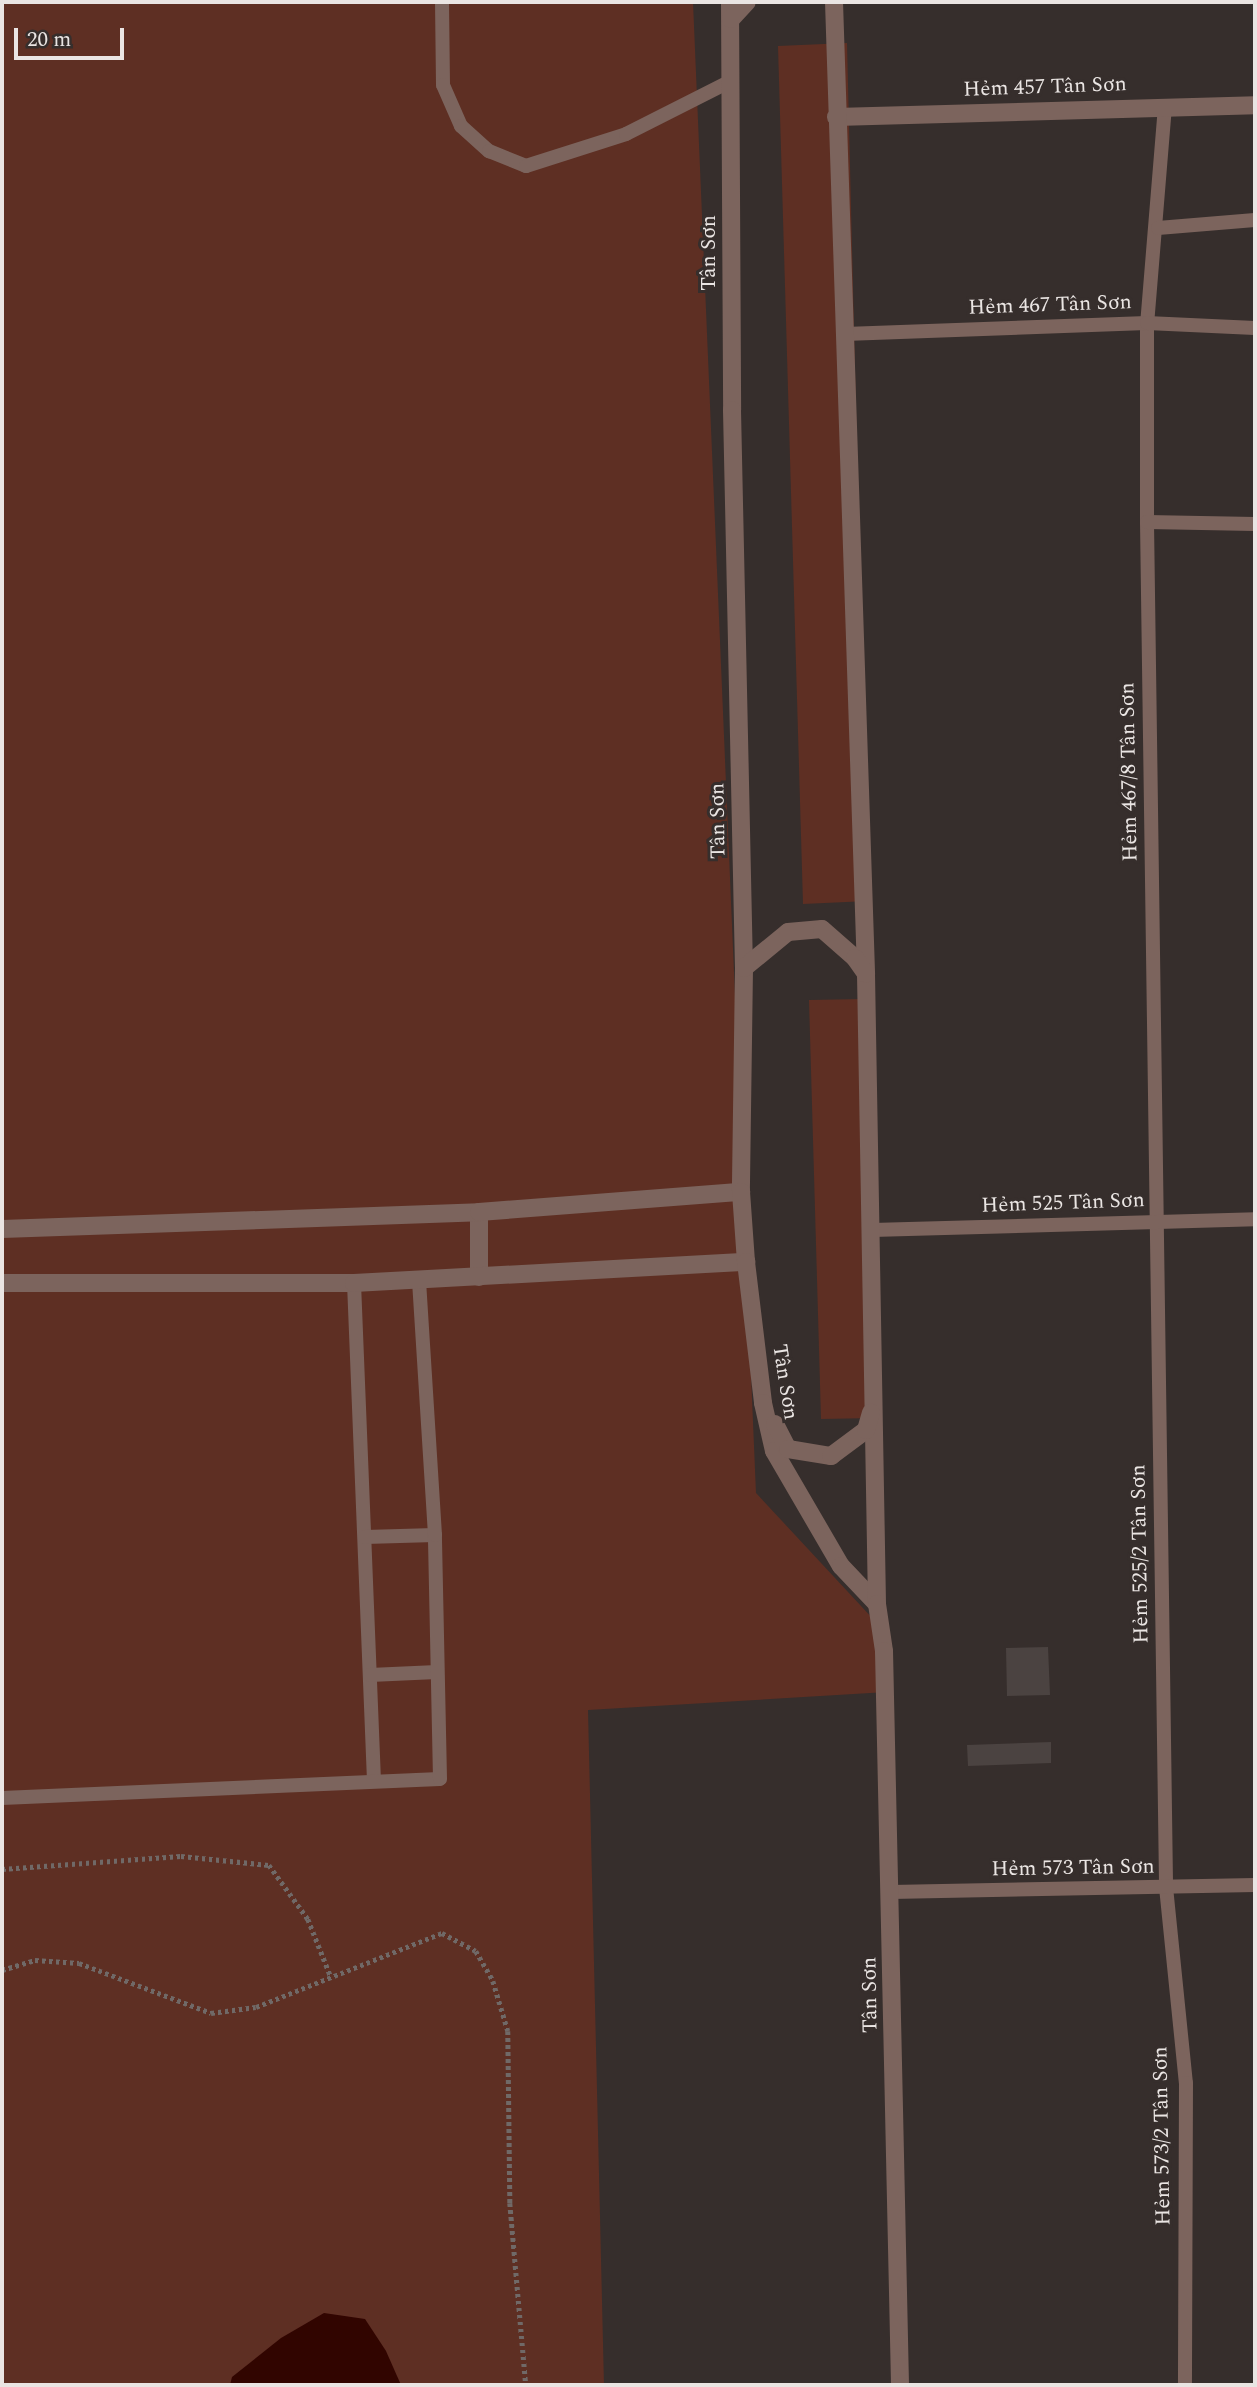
<!DOCTYPE html>
<html>
<head>
<meta charset="utf-8">
<style>
  body { margin:0 }
  #map { position:relative; width:1257px; height:2387px; overflow:hidden; background:#362e2c; font-family:Spectral,serif }
  div>[style] { position:absolute }
  .green>* { inset:0; background:#5e2f23 }
  .water>* { inset:0; background:#310500 }
  .building>* { inset:0; background:#4b4341 }
  .path>* { height:4.5px; margin-top:-2.25px; transform-origin:0; background:repeating-linear-gradient(90deg,#706967 0 3.5px,transparent 0 7px) }
  .service>* { height:14px; margin:-7px; padding:0 7px; transform-origin:7px; border-radius:7px; background:#7c645d }
  .minor>* { height:18px; margin:-9px; padding:0 9px; transform-origin:9px; border-radius:9px; background:#7c645d }
  .tertiary>* { height:18px; margin:-9px; padding:0 9px; transform-origin:9px; border-radius:9px; background:#7c645d }
  span { translate:-50% -50%; white-space:nowrap; text-align:center; line-height:1.15; -webkit-text-stroke:6px #362e2c; paint-order:stroke }
  .street-label { font-size:21px; color:#eae5e3 }
  .frame { position:absolute; inset:0; border:4px solid #eae5e3; pointer-events:none }
  .scale { position:absolute; left:14px; top:28px; width:110px; height:32px; box-sizing:border-box; border:4px solid #eae5e3; border-top:0; padding-left:9px; font-size:21px; line-height:24px; white-space:nowrap; color:#eae5e3; -webkit-text-stroke:5px #362e2c; paint-order:stroke }
</style>
</head>
<body>
<div id="map">
  <div class="green">
    <div style="clip-path:polygon(2px 2px,693px 2px,756px 1493px,888px 1635px,887px 1692px,588px 1710px,604px 2385px,2px 2385px)"></div>
    <div style="clip-path:polygon(847px 43px,868px 901px,803px 904px,778px 46px)"></div>
    <div style="clip-path:polygon(865px 999px,875px 1418px,821px 1419px,809px 1000px)"></div>
  </div>
  <div class="water">
    <div style="clip-path:polygon(324px 2313px,365px 2319px,386px 2351px,401px 2385px,230px 2385px,232px 2377px,281px 2338px)"></div>
  </div>
  <div class="building">
    <div style="clip-path:polygon(1048px 1647px,1050px 1695px,1007px 1696px,1006px 1648px)"></div>
    <div style="clip-path:polygon(1051px 1742px,1051px 1763px,968px 1766px,967px 1745px)"></div>
  </div>
  <div class="path">
    <div style="left:2px;top:1869px;width:179px;rotate:-4.2deg"></div>
    <div style="left:181px;top:1856px;width:88px;rotate:5.8deg"></div>
    <div style="left:269px;top:1865px;width:67px;rotate:54.2deg"></div>
    <div style="left:308px;top:1919px;width:62px;rotate:68.4deg"></div>
    <div style="left:2px;top:1970px;width:34px;rotate:-17deg"></div>
    <div style="left:35px;top:1960px;width:44px;rotate:3.9deg"></div>
    <div style="left:79px;top:1963px;width:141px;rotate:20.7deg"></div>
    <div style="left:211px;top:2013px;width:45px;rotate:-7.6deg"></div>
    <div style="left:256px;top:2007px;width:200px;rotate:-21.7deg"></div>
    <div style="left:442px;top:1933px;width:38px;rotate:28deg"></div>
    <div style="left:476px;top:1951px;width:34px;rotate:60deg"></div>
    <div style="left:493px;top:1981px;width:52px;rotate:73.3deg"></div>
    <div style="left:508px;top:2031px;width:172px;rotate:89.3deg"></div>
    <div style="left:510px;top:2203px;width:183px;rotate:85deg"></div>
  </div>
  <div class="service">
    <div style="left:442px;top:2px;width:83px;rotate:89.3deg"></div>
    <div style="left:443px;top:85px;width:45px;rotate:66.3deg"></div>
    <div style="left:461px;top:126px;width:38px;rotate:42deg"></div>
    <div style="left:489px;top:151px;width:40px;rotate:22deg"></div>
    <div style="left:526px;top:166px;width:105px;rotate:-17.7deg"></div>
    <div style="left:626px;top:134px;width:118px;rotate:-26.8deg"></div>
    <div style="left:1165px;top:106px;width:218px;rotate:94.7deg"></div>
    <div style="left:1147px;top:323px;width:199px;rotate:90deg"></div>
    <div style="left:1147px;top:522px;width:1365px;rotate:89.2deg"></div>
    <div style="left:1166px;top:1887px;width:197px;rotate:84.2deg"></div>
    <div style="left:1186px;top:2083px;width:302px;rotate:90.2deg"></div>
    <div style="left:1158px;top:228px;width:97px;rotate:-4.7deg"></div>
    <div style="left:845px;top:334px;width:302px;rotate:-2.1deg"></div>
    <div style="left:1147px;top:323px;width:108px;rotate:2.7deg"></div>
    <div style="left:1147px;top:522px;width:108px;rotate:1.1deg"></div>
    <div style="left:872px;top:1230px;width:383px;rotate:-1.6deg"></div>
    <div style="left:354px;top:1283px;width:498px;rotate:87.7deg"></div>
    <div style="left:365px;top:1537px;width:70px;rotate:-1.6deg"></div>
    <div style="left:370px;top:1675px;width:67px;rotate:-2.6deg"></div>
    <div style="left:2px;top:1798px;width:438px;rotate:-2.5deg"></div>
    <div style="left:440px;top:1779px;width:244px;rotate:-91.2deg"></div>
    <div style="left:435px;top:1535px;width:255px;rotate:-93.6deg"></div>
    <div style="left:891px;top:1892px;width:364px;rotate:-1.1deg"></div>
  </div>
  <div class="minor">
    <div style="left:836px;top:117px;width:419px;rotate:-1.6deg"></div>
    <div style="left:479px;top:1212px;width:65px;rotate:90deg"></div>
    <div style="left:2px;top:1229px;width:477px;rotate:-2deg"></div>
    <div style="left:479px;top:1212px;width:263px;rotate:-4.4deg"></div>
    <div style="left:2px;top:1283px;width:352px"></div>
    <div style="left:354px;top:1283px;width:393px;rotate:-3.1deg"></div>
  </div>
  <div class="tertiary">
    <div style="left:730px;top:2px;width:408px;rotate:89.7deg"></div>
    <div style="left:732px;top:410px;width:558px;rotate:88.77deg"></div>
    <div style="left:744px;top:968px;width:224px;rotate:90.8deg"></div>
    <div style="left:741px;top:1192px;width:70px;rotate:85.9deg"></div>
    <div style="left:746px;top:1262px;width:142px;rotate:83.1deg"></div>
    <div style="left:763px;top:1403px;width:49px;rotate:77.1deg"></div>
    <div style="left:774px;top:1451px;width:133px;rotate:59.8deg"></div>
    <div style="left:841px;top:1566px;width:52px;rotate:46.5deg"></div>
    <div style="left:834px;top:2px;width:973px;rotate:88.11deg"></div>
    <div style="left:866px;top:974px;width:630px;rotate:89deg"></div>
    <div style="left:877px;top:1604px;width:48px;rotate:81.5deg"></div>
    <div style="left:884px;top:1651px;width:734px;rotate:88.75deg"></div>
    <div style="left:731px;top:19px;width:23px;rotate:-47deg"></div>
    <div style="left:744px;top:968px;width:57px;rotate:-39.3deg"></div>
    <div style="left:788px;top:932px;width:34px;rotate:-5deg"></div>
    <div style="left:822px;top:929px;width:44px;rotate:41.3deg"></div>
    <div style="left:855px;top:958px;width:19px;rotate:55deg"></div>
    <div style="left:775px;top:1424px;width:28px;rotate:63deg"></div>
    <div style="left:788px;top:1449px;width:44px;rotate:9.2deg"></div>
    <div style="left:831px;top:1456px;width:44px;rotate:-36.6deg"></div>
    <div style="left:866px;top:1430px;width:18px;rotate:-74deg"></div>
  </div>
  <div class="street-label">
    <span style="left:1045px;top:87px;rotate:-2deg">Hẻm 457 Tân Sơn</span>
    <span style="left:709px;top:253px;rotate:-90deg">Tân Sơn</span>
    <span style="left:1050px;top:305px;rotate:-2deg">Hẻm 467 Tân Sơn</span>
    <span style="left:1129px;top:772px;rotate:-91deg">Hẻm 467/8 Tân Sơn</span>
    <span style="left:718px;top:821px;rotate:-91deg">Tân Sơn</span>
    <span style="left:1063px;top:1203px;rotate:-2deg">Hẻm 525 Tân Sơn</span>
    <span style="left:785px;top:1382px;rotate:81deg">Tân Sơn</span>
    <span style="left:1140px;top:1554px;rotate:-91deg">Hẻm 525/2 Tân Sơn</span>
    <span style="left:1073px;top:1868px;rotate:-1deg">Hẻm 573 Tân Sơn</span>
    <span style="left:870px;top:1995px;rotate:-91deg">Tân Sơn</span>
    <span style="left:1162px;top:2136px;rotate:-91deg">Hẻm 573/2 Tân Sơn</span>
  </div>
  <div class="frame"></div>
  <div class="scale">20 m</div>
</div>
</body>
</html>
